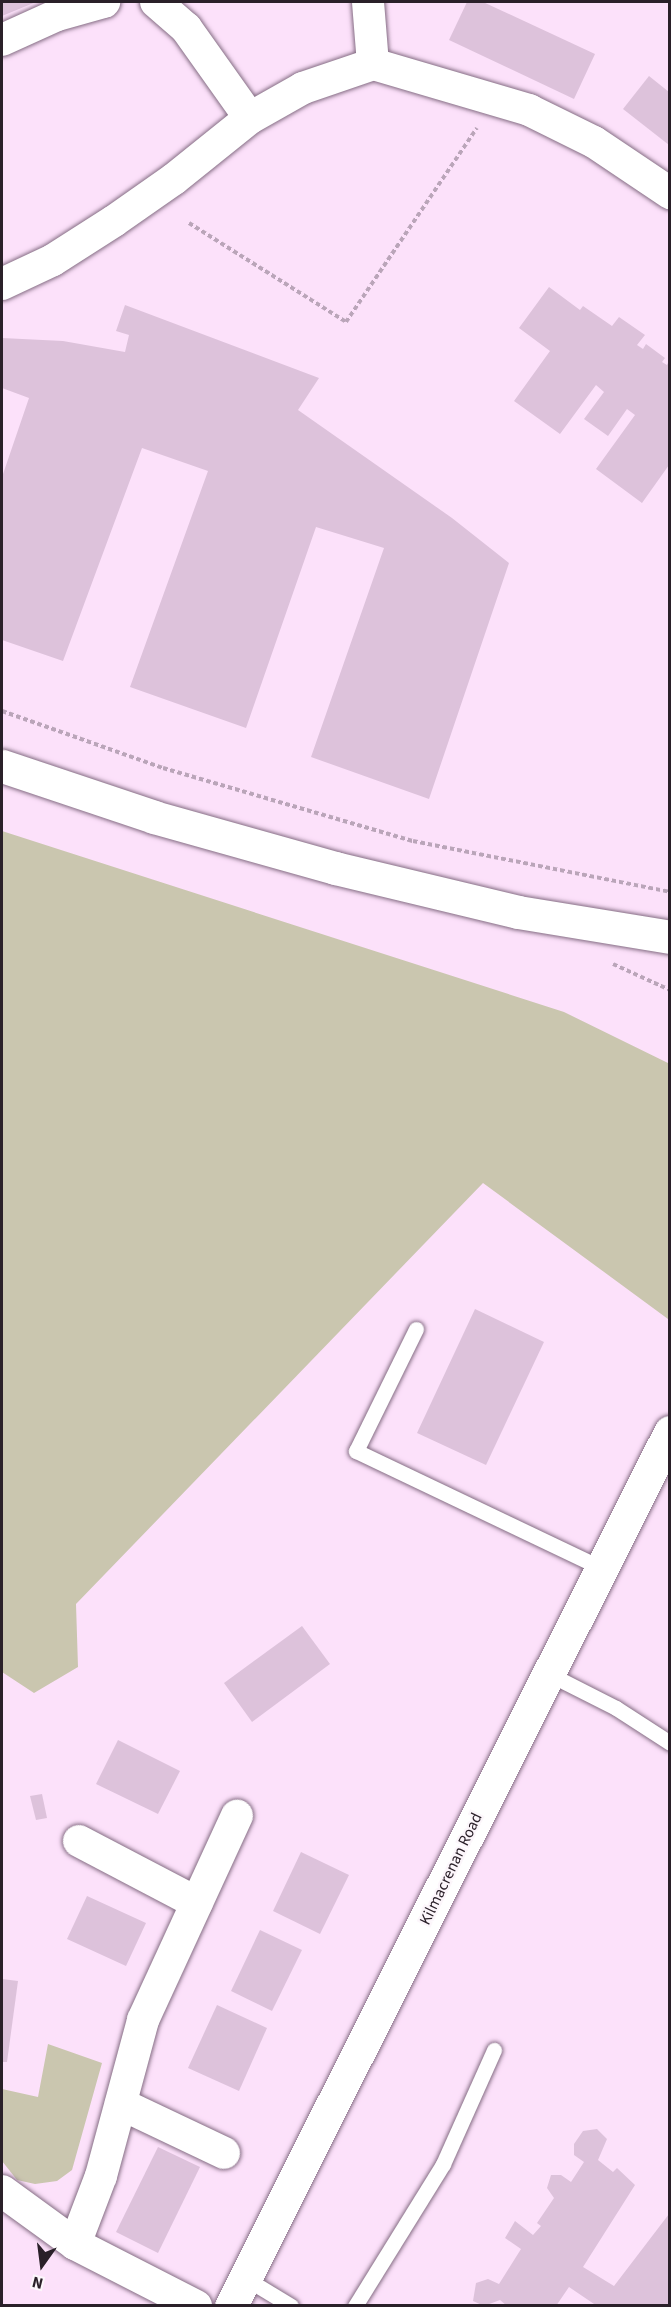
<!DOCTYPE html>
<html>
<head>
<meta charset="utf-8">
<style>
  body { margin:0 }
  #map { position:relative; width:671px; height:2307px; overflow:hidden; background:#fce1fa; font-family:"Source Sans 3",sans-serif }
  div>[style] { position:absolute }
  .green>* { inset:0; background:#cac6af }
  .building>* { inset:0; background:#ddc2db }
  .path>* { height:4px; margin-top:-2px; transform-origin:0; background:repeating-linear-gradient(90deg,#baa5b9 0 4.5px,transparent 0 7.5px) }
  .roads { filter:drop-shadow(0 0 2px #856d84) drop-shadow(0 0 2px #856d84) }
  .lane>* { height:15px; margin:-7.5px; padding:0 7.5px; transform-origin:7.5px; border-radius:7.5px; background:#fff }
  .street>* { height:32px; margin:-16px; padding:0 16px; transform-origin:16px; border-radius:16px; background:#fff }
  .primary>* { height:33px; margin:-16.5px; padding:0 16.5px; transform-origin:16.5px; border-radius:16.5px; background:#fff }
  span { translate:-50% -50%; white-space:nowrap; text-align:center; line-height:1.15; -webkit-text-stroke:4.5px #fcf6fb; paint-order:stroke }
  .street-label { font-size:16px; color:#2a2029 }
  .frame { position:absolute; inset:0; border:3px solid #2a2029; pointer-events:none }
  .north { position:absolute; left:12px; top:2235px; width:60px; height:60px; -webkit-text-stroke:4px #fcf6fb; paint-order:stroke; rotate:194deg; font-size:16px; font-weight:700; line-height:24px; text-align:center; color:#2a2029 }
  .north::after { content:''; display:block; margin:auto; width:21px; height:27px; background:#2a2029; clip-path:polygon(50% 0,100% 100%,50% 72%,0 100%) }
</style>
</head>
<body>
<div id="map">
  <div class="green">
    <div style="clip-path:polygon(2px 831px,564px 1012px,670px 1064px,668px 1319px,483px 1183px,76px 1604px,78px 1667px,34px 1693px,2px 1672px)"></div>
    <div style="clip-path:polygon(48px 2044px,102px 2063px,72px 2170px,57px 2181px,35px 2184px,17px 2180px,2px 2161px,2px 2089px,38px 2097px)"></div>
  </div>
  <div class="building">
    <div style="clip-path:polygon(2px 2px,36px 2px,2px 16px)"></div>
    <div style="clip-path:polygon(467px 2px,483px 2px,595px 54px,574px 99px,449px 40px)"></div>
    <div style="clip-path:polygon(649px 76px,669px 92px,669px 145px,623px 109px)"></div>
    <div style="clip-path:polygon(549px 287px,580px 310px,583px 306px,612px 326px,619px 317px,645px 335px,637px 345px,643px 349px,646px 344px,665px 358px,662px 362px,667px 365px,669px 361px,669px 465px,642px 503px,596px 469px,635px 415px,627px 409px,608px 436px,584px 419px,604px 392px,596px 385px,560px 434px,514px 401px,550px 351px,519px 328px)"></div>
    <div style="clip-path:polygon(125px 305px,319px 378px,298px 410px,452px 518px,509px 563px,429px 799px,311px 757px,384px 548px,316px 527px,246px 728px,130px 687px,208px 471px,142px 448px,63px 661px,2px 640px,2px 477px,29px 398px,2px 388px,2px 338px,63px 341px,125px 352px,129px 335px,116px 331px)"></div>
    <div style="clip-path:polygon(475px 1309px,544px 1342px,486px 1465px,417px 1433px)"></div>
    <div style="clip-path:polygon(302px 1626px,330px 1664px,252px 1722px,224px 1683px)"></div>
    <div style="clip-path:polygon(118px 1740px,180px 1771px,158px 1814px,96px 1784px)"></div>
    <div style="clip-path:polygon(42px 1794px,47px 1818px,36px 1820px,30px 1796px)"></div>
    <div style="clip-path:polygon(301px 1852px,349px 1875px,320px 1934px,273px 1911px)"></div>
    <div style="clip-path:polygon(87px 1896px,146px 1923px,126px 1966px,67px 1939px)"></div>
    <div style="clip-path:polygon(260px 1930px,302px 1950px,272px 2011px,231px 1991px)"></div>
    <div style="clip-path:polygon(2px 1979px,18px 1981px,7px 2062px,2px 2062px)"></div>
    <div style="clip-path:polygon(217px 2005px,267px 2028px,239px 2091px,188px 2068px)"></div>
    <div style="clip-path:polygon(597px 2129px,607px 2139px,598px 2160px,613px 2172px,617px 2168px,635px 2185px,583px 2267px,614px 2286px,669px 2214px,669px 2306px,597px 2306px,569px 2287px,556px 2306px,507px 2306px,500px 2300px,484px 2306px,473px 2301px,476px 2283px,488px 2279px,499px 2284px,521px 2249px,505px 2238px,515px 2221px,533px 2235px,541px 2226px,537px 2223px,554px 2198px,547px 2188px,551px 2175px,561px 2175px,571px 2182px,584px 2162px,574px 2155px,574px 2144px,583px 2131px)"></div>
    <div style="clip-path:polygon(158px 2147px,200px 2167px,158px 2253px,116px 2232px)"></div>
  </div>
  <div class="path">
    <div style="left:189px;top:223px;width:186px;rotate:32.2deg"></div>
    <div style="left:346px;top:322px;width:234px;rotate:-56deg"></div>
    <div style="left:2px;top:711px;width:171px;rotate:19.5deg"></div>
    <div style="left:163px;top:768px;width:260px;rotate:16.3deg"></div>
    <div style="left:413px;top:841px;width:262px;rotate:11.2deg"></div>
    <div style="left:613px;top:964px;width:63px;rotate:24.5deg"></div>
  </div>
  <div class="roads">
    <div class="lane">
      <div style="left:416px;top:1329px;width:136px;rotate:116.2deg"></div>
      <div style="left:356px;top:1451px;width:272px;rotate:25.5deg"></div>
      <div style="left:549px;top:1674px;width:75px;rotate:26.9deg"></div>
      <div style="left:616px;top:1708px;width:64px;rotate:32.9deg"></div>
      <div style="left:245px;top:2278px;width:54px;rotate:31.3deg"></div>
      <div style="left:355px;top:2306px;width:167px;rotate:-58.2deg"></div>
      <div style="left:443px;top:2164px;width:125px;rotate:-65.9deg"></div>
    </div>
    <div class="street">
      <div style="left:156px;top:2px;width:40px;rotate:41deg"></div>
      <div style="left:186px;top:28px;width:110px;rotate:54.6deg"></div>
      <div style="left:368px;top:2px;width:62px;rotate:85.4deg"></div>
      <div style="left:373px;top:64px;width:163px;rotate:16.4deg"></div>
      <div style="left:529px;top:110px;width:72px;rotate:26.2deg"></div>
      <div style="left:594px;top:142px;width:92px;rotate:33.9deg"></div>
      <div style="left:2px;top:40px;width:60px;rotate:-24.4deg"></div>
      <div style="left:57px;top:15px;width:49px;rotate:-15.5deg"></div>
      <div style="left:2px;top:284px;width:56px;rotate:-25.2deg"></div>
      <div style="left:53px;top:260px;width:72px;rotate:-32.6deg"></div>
      <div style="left:114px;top:221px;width:73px;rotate:-35deg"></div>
      <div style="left:174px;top:179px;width:97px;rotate:-38.8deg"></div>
      <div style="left:250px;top:118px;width:61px;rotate:-29.5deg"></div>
      <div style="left:303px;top:88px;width:74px;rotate:-18.9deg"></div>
      <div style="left:79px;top:1841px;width:133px;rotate:27.7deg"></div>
      <div style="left:121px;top:2104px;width:114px;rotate:25.4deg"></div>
      <div style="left:2px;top:2191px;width:90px;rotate:36deg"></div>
      <div style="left:75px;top:2244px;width:136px;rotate:27.1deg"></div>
      <div style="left:75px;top:2244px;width:73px;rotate:-69.1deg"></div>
      <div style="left:101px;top:2176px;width:162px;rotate:-74.9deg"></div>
      <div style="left:143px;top:2020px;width:225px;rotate:-65.3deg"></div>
    </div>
    <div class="primary">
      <div style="left:2px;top:766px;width:160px;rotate:18.5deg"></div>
      <div style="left:154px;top:817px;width:188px;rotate:15.7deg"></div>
      <div style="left:335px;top:868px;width:188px;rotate:13.5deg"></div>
      <div style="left:518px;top:912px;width:154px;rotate:9.3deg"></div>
      <div style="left:231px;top:2306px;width:978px;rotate:-63.33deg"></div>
    </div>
  </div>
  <div class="street-label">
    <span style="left:451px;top:1869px;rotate:-64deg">Kilmacrenan Road</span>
  </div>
  <div class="frame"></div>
  <div class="north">N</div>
</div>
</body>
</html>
